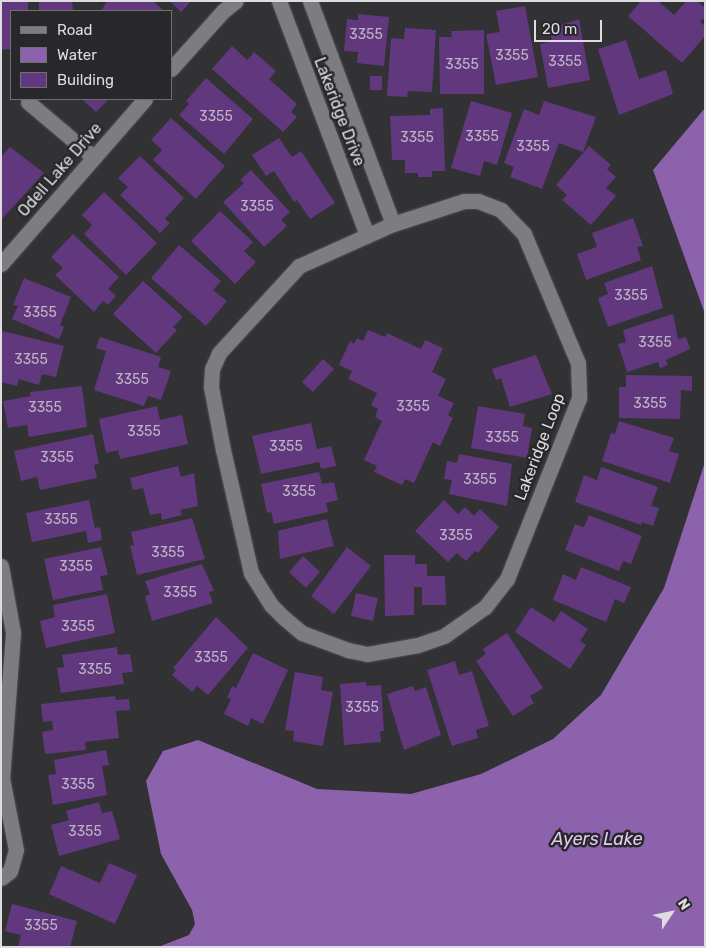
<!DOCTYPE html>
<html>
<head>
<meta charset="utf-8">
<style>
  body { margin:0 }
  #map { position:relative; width:706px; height:948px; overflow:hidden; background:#323134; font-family:Rubik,sans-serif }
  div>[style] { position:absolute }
  .water>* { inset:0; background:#8c62ac }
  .building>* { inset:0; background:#61387e }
  .roads { filter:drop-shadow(0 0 1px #515052) drop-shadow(0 0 1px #515052) }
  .minor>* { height:15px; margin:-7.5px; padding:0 7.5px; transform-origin:7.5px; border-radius:7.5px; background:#7e7c80 }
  span { translate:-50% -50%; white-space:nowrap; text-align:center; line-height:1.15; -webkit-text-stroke:5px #28272a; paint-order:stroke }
  .number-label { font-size:14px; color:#beb3c6 }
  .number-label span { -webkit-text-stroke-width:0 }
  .street-label { font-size:16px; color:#dddcde }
  .water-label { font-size:18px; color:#dec9f1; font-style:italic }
  .frame { position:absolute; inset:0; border:2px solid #dddcde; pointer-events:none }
  .legend { position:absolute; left:10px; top:10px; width:162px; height:90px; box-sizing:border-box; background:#28272a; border:1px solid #706f72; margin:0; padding:6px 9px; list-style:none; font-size:15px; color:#dddcde }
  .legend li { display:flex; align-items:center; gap:10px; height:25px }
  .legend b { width:25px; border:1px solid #706f72 }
  .north { position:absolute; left:646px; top:888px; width:50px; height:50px; -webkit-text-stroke:4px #28272a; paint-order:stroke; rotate:56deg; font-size:14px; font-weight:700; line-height:20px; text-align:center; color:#dddcde }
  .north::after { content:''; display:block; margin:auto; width:18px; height:22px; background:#dddcde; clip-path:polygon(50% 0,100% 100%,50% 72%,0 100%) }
  .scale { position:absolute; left:534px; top:20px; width:68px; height:22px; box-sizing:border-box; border:2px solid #dddcde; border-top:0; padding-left:6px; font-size:15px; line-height:18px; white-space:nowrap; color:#dddcde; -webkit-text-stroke:4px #28272a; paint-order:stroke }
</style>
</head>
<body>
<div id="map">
  <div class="water">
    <div style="clip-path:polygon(705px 108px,705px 314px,653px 170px)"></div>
    <div style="clip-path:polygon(705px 462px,705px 947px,158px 947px,189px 935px,195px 924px,192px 910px,161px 854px,146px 781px,163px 751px,198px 740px,317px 789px,411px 794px,481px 774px,553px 739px,601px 695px,664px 588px)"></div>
  </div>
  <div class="building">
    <div style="clip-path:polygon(1px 1px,28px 1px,28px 11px,11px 11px,11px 49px,1px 50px)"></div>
    <div style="clip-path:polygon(39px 1px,72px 1px,73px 11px,39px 11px)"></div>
    <div style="clip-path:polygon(107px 1px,153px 1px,164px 11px,101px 11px)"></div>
    <div style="clip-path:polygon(170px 1px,191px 1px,181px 12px)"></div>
    <div style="clip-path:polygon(641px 1px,658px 1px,674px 15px,686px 1px,697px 1px,705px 8px,705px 17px,700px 22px,705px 26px,705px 36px,682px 63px,628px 16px)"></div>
    <div style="clip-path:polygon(525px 6px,538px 77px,496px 85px,486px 34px,500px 32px,496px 11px)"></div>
    <div style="clip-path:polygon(358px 14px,389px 17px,384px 66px,357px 63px,358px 52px,344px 51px,347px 19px,358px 20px)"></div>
    <div style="clip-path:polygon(579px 19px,590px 80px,548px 88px,540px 44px,552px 41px,550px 29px)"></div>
    <div style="clip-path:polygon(405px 28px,436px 30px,432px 92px,408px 91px,407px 97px,387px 96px,391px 38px,404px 39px)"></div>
    <div style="clip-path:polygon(484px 30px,484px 94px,440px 94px,439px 37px,452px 37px,451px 31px)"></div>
    <div style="clip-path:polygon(626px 40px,639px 79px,666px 70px,673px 94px,619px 115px,598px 49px)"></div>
    <div style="clip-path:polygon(232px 46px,247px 60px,254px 52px,276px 71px,269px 79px,297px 104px,291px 112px,297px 117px,283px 132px,212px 69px)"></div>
    <div style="clip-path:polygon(370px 76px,382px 76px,382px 90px,370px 90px)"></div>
    <div style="clip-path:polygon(206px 78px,253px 119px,224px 154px,179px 115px,189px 104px,186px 101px)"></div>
    <div style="clip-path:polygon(82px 99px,109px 99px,96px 112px)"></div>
    <div style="clip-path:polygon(471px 101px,512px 113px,497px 165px,484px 161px,480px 176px,451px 168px)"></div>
    <div style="clip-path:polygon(544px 101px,596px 117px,583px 152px,559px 143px,542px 189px,510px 177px,514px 167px,504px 163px,524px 109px,539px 115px)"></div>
    <div style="clip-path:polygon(443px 108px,445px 171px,432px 171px,432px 177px,418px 177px,418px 173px,405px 173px,405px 160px,392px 160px,390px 116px,430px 115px,430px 109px)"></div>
    <div style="clip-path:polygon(171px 118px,225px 166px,196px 199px,153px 160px,162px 150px,151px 140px)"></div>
    <div style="clip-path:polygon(279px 138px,292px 157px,301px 151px,335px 203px,310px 219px,297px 200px,294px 202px,274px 171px,266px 176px,252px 155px)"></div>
    <div style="clip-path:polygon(589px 146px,611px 165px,607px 169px,616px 177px,606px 188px,616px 196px,591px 225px,562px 200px,567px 195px,556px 185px)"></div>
    <div style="clip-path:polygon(10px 147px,44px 173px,1px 220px,1px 157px)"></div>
    <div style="clip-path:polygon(140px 156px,184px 198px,165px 219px,170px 223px,160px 233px,120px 195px,128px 187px,118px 178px)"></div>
    <div style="clip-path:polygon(251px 170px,290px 212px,281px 220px,287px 226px,264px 247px,223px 202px,244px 183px,240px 180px)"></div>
    <div style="clip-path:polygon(104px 192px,157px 243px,126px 275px,84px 234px,92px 225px,82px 215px)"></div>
    <div style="clip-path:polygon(220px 211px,253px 242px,244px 251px,256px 262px,235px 284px,191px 241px)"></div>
    <div style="clip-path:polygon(633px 218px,643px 246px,637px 247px,641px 260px,586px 280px,577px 254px,597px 247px,592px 233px)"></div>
    <div style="clip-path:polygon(73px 234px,119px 277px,108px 289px,116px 296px,108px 305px,103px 301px,94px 312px,55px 275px,63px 268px,51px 257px)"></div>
    <div style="clip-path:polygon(179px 245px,221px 281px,213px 290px,227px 301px,206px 326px,151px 278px)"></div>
    <div style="clip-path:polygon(652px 266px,663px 308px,608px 327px,598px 298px,608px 294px,604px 283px)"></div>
    <div style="clip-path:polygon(24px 278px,71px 297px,60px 325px,64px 327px,59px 339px,12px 319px,18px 306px,13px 305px)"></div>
    <div style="clip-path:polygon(143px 281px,183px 317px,173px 327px,177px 330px,156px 353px,113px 314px)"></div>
    <div style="clip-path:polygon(673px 314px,678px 339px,686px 337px,690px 349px,666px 360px,668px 365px,660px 368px,658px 362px,627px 372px,618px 344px,626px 342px,623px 330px)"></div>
    <div style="clip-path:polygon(368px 330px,385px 337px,387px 333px,421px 349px,425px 340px,443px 348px,432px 372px,446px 379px,438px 396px,454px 403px,448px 415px,453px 418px,440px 446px,433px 442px,414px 483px,405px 479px,402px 485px,374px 472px,377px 466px,364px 460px,382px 421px,375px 417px,378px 409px,371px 405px,377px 393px,348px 379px,352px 371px,339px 365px,350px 341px,354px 344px,357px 338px,363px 341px)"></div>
    <div style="clip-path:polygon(2px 331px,64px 346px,56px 377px,42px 374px,39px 385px,19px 379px,17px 386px,1px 382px)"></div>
    <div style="clip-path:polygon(100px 337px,161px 357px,158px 367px,171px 371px,161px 400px,148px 396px,144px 406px,94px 390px,106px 351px,96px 348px)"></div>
    <div style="clip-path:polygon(536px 355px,552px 394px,510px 407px,501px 378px,496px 380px,492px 369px)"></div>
    <div style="clip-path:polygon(323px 359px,334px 369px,313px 392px,302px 382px)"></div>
    <div style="clip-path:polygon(626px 375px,692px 376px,692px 391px,681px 390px,680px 419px,619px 418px,619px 387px,626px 387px)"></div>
    <div style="clip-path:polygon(82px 386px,87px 427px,29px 437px,27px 425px,8px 428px,3px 401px,31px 396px,30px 392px)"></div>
    <div style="clip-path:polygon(157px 406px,160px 420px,182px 415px,188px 444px,120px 459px,118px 450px,106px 453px,99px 419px)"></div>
    <div style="clip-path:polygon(478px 406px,525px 414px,523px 426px,532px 428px,527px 458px,471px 448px)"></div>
    <div style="clip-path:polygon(619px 421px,674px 438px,669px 451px,679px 454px,670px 483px,602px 461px,611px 433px,615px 434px)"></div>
    <div style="clip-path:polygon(311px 423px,317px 449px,331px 446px,336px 466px,321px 469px,319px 462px,261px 474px,252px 436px)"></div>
    <div style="clip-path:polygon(93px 434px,99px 464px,94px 465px,97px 478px,40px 490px,37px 477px,21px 481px,14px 451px)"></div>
    <div style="clip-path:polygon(459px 454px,512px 464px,507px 506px,449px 494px,452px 480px,444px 479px,447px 461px,457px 463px)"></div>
    <div style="clip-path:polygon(178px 466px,181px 477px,194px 473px,198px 506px,180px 510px,182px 515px,162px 520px,161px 513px,150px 515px,143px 488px,133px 490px,130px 478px)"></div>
    <div style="clip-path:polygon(601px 467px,658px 487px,651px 506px,659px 508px,653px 526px,642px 522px,641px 525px,575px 502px,584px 475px,597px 480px)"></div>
    <div style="clip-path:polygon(319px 472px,322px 484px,334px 482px,338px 500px,326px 503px,328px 512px,274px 524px,271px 512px,267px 513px,261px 484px)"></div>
    <div style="clip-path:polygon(89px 500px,95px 528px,100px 527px,102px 540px,88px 543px,86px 531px,32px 542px,26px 513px)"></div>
    <div style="clip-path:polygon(444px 500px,458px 514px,465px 507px,474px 516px,480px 509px,499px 527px,478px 553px,475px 551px,466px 561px,457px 553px,448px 562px,415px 531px)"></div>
    <div style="clip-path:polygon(589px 515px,642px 536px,631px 564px,623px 561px,619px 571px,565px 550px,575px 524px,584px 527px)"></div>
    <div style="clip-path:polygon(192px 518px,205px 559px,137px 575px,130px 546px,134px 545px,131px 532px)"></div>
    <div style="clip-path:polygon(327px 519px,334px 546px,280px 559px,278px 531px)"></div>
    <div style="clip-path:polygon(101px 547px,108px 575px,100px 576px,103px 590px,53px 600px,44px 559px)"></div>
    <div style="clip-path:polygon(347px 547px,371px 566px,334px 614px,311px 596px)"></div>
    <div style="clip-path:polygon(384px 555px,415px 555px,415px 564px,427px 564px,427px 576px,445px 576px,446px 605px,422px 605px,422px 587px,414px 587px,414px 615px,385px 616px)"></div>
    <div style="clip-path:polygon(303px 556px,320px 572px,306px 588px,289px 572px)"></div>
    <div style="clip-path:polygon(202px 564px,214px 591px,209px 592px,213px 603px,152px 621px,145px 596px,150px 594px,145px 581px)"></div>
    <div style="clip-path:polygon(581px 567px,631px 587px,624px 603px,615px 599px,606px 622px,553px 600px,563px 574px,576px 580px)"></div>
    <div style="clip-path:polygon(356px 593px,378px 598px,373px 621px,351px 616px)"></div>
    <div style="clip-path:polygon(107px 594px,115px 633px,46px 648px,40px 621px,55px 617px,53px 605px)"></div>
    <div style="clip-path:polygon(531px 607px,554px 622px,561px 611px,588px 629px,580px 641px,586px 645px,570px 669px,515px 632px)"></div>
    <div style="clip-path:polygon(216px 617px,248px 648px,208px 695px,197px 686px,192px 692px,172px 675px,176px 670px,173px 668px)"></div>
    <div style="clip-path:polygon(507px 633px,543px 688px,530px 696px,534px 703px,513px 716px,476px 661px,486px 654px,483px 649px)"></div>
    <div style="clip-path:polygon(117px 647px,118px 655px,130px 654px,133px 672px,122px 673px,124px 684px,61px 693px,57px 668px,64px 667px,62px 655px)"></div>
    <div style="clip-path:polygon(253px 653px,288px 670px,263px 724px,251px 718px,248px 726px,224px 714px,231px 699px,227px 698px,232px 686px,236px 688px)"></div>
    <div style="clip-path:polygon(455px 661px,459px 675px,472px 671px,489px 726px,476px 730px,478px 738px,452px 746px,427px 670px)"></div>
    <div style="clip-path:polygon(295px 672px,323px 677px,321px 690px,333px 692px,323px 746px,293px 741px,294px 731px,285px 730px)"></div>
    <div style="clip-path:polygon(366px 682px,366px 686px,381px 685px,384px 731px,380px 731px,381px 742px,344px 745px,340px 684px)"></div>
    <div style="clip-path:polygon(413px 686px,415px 691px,426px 687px,441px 735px,404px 750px,387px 694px)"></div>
    <div style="clip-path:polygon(115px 696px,116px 700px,129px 699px,130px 710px,116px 711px,119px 738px,85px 742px,86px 750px,45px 754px,42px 732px,53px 730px,52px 721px,43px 722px,41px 704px)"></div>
    <div style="clip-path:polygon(106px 750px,109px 765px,102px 766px,107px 795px,53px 805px,48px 775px,56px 774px,54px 760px)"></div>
    <div style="clip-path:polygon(99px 802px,102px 813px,112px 811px,120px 839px,59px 856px,51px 825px,69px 820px,66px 811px)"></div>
    <div style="clip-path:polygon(109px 863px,137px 875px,115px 924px,49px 894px,61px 866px,100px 883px)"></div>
    <div style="clip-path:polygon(12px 904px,77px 921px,70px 947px,18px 947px,21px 935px,5px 931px)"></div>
  </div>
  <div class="roads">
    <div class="minor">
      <div style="left:279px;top:1px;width:250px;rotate:69.4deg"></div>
      <div style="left:310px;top:1px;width:238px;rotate:69.6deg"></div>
      <div style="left:171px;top:69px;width:78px;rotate:-48.1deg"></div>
      <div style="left:223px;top:11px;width:16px;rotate:-38deg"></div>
      <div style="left:28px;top:102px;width:85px;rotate:40.2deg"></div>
      <div style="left:464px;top:201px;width:14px"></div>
      <div style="left:478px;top:201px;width:25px;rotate:21deg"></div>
      <div style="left:501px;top:210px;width:33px;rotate:46deg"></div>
      <div style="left:524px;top:234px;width:140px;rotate:67.3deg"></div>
      <div style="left:578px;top:363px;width:35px;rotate:88deg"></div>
      <div style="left:579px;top:398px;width:195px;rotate:111.7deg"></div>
      <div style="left:507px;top:579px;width:36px;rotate:128deg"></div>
      <div style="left:485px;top:607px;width:50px;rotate:144.7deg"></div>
      <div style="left:444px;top:636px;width:28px;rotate:161deg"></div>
      <div style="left:418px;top:645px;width:52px;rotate:170deg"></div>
      <div style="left:367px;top:654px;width:19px;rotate:-168deg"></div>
      <div style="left:348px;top:650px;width:49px;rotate:-159.7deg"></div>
      <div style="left:302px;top:633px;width:23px;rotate:-140deg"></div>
      <div style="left:284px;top:618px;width:18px;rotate:-135deg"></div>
      <div style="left:271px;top:605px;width:38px;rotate:-122deg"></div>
      <div style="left:251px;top:573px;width:126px;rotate:-102.8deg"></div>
      <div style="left:223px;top:450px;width:64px;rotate:-100.8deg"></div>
      <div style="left:211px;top:387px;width:18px;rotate:-87deg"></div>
      <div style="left:212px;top:369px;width:17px;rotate:-66deg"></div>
      <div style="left:219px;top:353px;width:118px;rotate:-47.4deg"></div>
      <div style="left:299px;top:266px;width:103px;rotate:-24.1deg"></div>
      <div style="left:393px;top:224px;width:75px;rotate:-17.9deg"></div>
      <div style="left:1px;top:264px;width:219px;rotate:-48.9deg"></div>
      <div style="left:1px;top:566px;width:68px;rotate:79.8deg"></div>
      <div style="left:13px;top:633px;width:145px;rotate:94.3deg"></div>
      <div style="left:2px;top:778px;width:73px;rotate:79deg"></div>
      <div style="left:16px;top:850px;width:22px;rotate:106deg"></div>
      <div style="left:10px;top:871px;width:11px;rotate:142deg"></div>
    </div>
  </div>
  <div class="number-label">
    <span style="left:366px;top:35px">3355</span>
    <span style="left:512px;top:56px">3355</span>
    <span style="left:565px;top:62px">3355</span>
    <span style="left:462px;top:65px">3355</span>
    <span style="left:216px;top:117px">3355</span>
    <span style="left:482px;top:137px">3355</span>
    <span style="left:417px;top:138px">3355</span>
    <span style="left:533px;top:147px">3355</span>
    <span style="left:257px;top:207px">3355</span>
    <span style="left:631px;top:296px">3355</span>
    <span style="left:40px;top:313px">3355</span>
    <span style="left:655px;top:343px">3355</span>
    <span style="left:31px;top:360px">3355</span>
    <span style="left:132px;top:380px">3355</span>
    <span style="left:650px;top:404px">3355</span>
    <span style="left:413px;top:407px">3355</span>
    <span style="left:45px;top:408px">3355</span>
    <span style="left:144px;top:432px">3355</span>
    <span style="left:502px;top:438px">3355</span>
    <span style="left:286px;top:447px">3355</span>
    <span style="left:57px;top:458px">3355</span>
    <span style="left:480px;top:480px">3355</span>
    <span style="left:299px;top:492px">3355</span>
    <span style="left:61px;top:520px">3355</span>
    <span style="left:456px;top:536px">3355</span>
    <span style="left:168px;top:553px">3355</span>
    <span style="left:76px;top:567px">3355</span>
    <span style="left:180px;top:593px">3355</span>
    <span style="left:78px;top:627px">3355</span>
    <span style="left:211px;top:658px">3355</span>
    <span style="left:95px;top:670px">3355</span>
    <span style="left:362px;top:708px">3355</span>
    <span style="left:78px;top:785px">3355</span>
    <span style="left:85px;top:832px">3355</span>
    <span style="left:41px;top:926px">3355</span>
  </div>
  <div class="street-label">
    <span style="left:339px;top:112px;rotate:69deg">Lakeridge Drive</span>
    <span style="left:60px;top:170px;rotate:-49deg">Odell Lake Drive</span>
    <span style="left:540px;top:447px;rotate:-69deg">Lakeridge Loop</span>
  </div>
  <div class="water-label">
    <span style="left:597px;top:839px">Ayers Lake</span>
  </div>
  <div class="frame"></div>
  <ul class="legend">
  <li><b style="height:6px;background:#7e7c80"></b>Road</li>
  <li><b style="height:14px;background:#8c62ac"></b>Water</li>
  <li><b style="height:14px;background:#61387e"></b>Building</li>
  </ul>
  <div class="north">N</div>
  <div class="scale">20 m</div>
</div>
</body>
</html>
